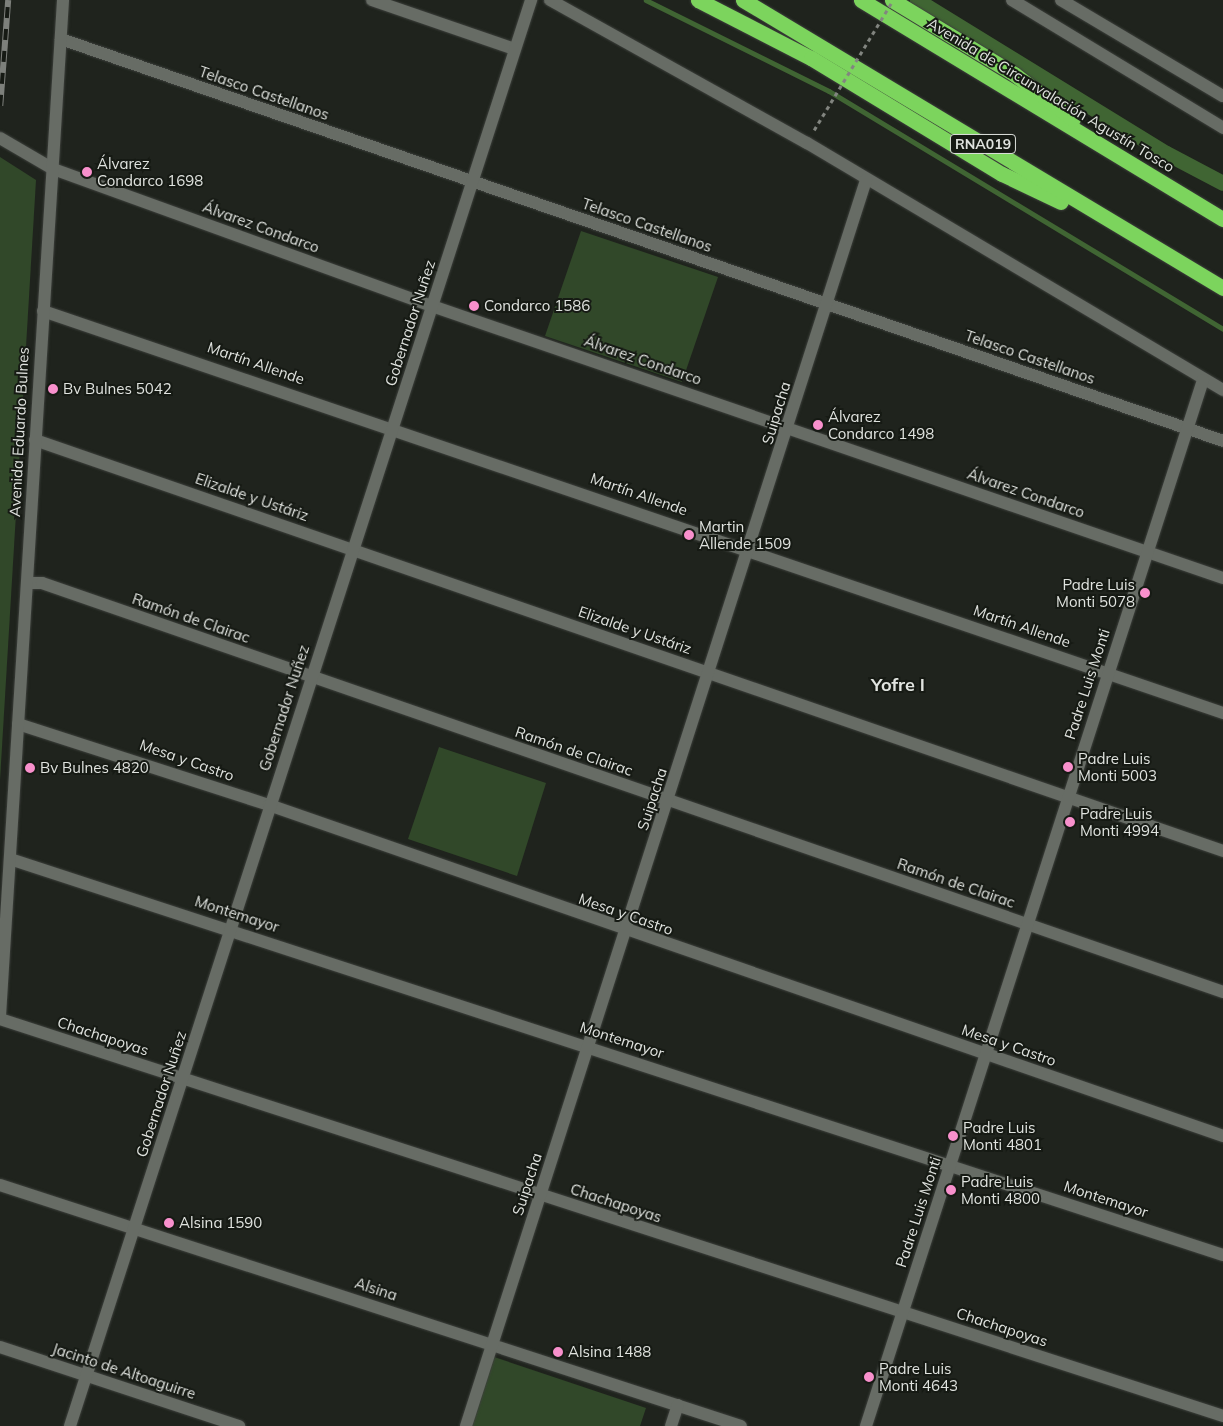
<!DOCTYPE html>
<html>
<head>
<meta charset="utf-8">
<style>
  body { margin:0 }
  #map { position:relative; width:1223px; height:1426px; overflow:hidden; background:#1f231d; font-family:Mulish,sans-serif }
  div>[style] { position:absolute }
  .green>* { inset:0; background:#314829 }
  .stream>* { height:4.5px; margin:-2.25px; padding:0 2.25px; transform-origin:2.25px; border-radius:2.25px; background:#406533 }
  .canal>* { height:15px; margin:-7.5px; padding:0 7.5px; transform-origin:7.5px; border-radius:7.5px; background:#406533 }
  .roads { filter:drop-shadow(0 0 1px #3d403c) drop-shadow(0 0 1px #3d403c) }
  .street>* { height:12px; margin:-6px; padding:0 6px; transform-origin:6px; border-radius:6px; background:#676c65 }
  .secondary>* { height:12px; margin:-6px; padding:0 6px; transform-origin:6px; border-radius:6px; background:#676c65 }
  .highway>* { height:15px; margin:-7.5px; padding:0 7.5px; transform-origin:7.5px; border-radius:7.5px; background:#7cd45d }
  .rail>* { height:5.5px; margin-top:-2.75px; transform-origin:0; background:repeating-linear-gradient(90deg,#161a14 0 11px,#7d807b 0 22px); box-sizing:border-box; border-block:1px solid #7d807b }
  .path-bridge>* { height:2.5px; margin-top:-1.25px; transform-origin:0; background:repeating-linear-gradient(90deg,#828580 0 4px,transparent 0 8px) }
  .dots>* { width:14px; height:14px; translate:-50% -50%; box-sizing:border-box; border:2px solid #161a14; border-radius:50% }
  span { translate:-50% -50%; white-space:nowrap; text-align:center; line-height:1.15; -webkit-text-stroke:4px #161a14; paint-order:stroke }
  .shield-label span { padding:1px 4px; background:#161a14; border:1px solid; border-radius:4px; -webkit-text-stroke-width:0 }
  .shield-label { font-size:14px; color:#e0e3df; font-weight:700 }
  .street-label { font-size:15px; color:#e0e3df }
  .poi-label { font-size:15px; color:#e0e3df }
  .left { translate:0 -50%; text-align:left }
  .right { translate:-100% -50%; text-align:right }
  .quarter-label { font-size:18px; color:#e0e3df; font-weight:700 }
</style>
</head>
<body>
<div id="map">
  <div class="green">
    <div style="clip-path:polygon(0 157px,36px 180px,0 780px)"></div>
    <div style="clip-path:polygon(581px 231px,718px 277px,682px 382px,545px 336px)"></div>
    <div style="clip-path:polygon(439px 747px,546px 783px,517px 876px,408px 839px)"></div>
    <div style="clip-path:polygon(494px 1357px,646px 1408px,640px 1426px,471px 1426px)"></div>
  </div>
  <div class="stream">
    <div style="left:646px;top:0;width:204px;rotate:26.4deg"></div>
    <div style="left:829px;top:91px;width:460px;rotate:31.1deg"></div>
  </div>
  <div class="canal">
    <div style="left:917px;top:0;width:292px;rotate:31.6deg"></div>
    <div style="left:1166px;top:153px;width:64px;rotate:27.8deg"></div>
  </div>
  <div class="roads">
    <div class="street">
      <div style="left:372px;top:0;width:150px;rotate:19deg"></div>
      <div style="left:550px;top:0;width:294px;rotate:29.1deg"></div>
      <div style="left:807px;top:143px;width:484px;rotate:30.7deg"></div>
      <div style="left:1012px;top:0;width:247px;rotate:31.2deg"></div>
      <div style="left:1061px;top:0;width:188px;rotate:30.7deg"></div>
      <div style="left:61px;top:39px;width:1230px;rotate:19.08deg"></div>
      <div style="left:0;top:138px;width:61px;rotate:30.3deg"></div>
      <div style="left:53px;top:169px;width:403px;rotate:19.9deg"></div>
      <div style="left:432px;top:306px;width:836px;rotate:18.98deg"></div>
      <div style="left:43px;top:311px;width:1247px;rotate:18.81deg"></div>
      <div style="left:35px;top:440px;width:1257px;rotate:19.08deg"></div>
      <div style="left:27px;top:583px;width:15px"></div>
      <div style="left:42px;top:583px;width:1250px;rotate:19.1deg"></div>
      <div style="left:18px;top:724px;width:264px;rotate:17.9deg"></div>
      <div style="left:269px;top:805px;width:1010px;rotate:19.13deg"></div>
      <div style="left:10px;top:859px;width:1276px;rotate:18.08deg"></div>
      <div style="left:0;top:1019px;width:1286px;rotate:17.98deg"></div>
      <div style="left:0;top:1185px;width:779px;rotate:18.02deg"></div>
      <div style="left:0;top:1347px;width:252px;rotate:18.3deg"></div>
      <div style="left:70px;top:1426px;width:1499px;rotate:-72.08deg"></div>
      <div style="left:466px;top:1426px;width:1309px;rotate:-72.2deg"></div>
      <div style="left:671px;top:1426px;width:22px;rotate:-72deg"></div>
      <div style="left:866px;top:1426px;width:1099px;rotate:-72.14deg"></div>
    </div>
    <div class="secondary">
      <div style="left:0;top:1016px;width:1018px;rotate:-86.45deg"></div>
    </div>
    <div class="highway">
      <div style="left:698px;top:0;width:127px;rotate:27.2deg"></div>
      <div style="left:811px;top:58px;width:223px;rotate:31.3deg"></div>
      <div style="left:1002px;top:174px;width:65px;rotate:25.4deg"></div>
      <div style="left:743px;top:0;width:560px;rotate:30.96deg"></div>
      <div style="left:861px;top:0;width:423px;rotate:31.2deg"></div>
      <div style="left:892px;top:0;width:143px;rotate:31.2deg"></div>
      <div style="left:1014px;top:74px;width:74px;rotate:37.3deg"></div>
    </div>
  </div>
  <div class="rail">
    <div style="left:0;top:106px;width:106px;rotate:-85.7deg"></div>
  </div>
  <div class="path-bridge">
    <div style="left:814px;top:130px;width:152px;rotate:-58.7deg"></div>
  </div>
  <div class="dots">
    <div style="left:87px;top:172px;background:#f890cc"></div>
    <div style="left:474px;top:306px;background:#f890cc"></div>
    <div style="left:53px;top:389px;background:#f890cc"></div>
    <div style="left:818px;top:425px;background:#f890cc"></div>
    <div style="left:689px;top:535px;background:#f890cc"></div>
    <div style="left:1145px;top:593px;background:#f890cc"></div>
    <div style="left:1068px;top:767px;background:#f890cc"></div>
    <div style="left:30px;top:768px;background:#f890cc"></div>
    <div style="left:1070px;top:822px;background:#f890cc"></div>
    <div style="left:953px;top:1136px;background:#f890cc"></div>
    <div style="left:951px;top:1190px;background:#f890cc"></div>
    <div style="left:169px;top:1223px;background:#f890cc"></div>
    <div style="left:558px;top:1352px;background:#f890cc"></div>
    <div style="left:869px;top:1377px;background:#f890cc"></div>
  </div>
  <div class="shield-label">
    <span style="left:983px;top:144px">RNA019</span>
  </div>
  <div class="street-label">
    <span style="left:264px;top:93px;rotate:19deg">Telasco Castellanos</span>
    <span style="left:1051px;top:95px;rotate:31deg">Avenida de Circunvalación Agustín Tosco</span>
    <span style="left:647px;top:225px;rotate:19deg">Telasco Castellanos</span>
    <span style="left:261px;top:227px;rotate:20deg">Álvarez Condarco</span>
    <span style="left:410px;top:323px;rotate:-72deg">Gobernador Nuñez</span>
    <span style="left:1030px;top:357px;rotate:19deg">Telasco Castellanos</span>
    <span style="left:643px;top:360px;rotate:19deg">Álvarez Condarco</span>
    <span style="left:256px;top:363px;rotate:19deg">Martín Allende</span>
    <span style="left:776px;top:413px;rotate:-73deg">Suipacha</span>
    <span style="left:19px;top:432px;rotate:-87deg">Avenida Eduardo Bulnes</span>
    <span style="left:1026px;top:493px;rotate:19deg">Álvarez Condarco</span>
    <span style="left:639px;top:494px;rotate:19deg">Martín Allende</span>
    <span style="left:252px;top:497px;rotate:19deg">Elizalde y Ustáriz</span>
    <span style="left:191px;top:618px;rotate:19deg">Ramón de Clairac</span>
    <span style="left:1022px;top:626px;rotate:19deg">Martín Allende</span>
    <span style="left:635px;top:630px;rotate:19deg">Elizalde y Ustáriz</span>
    <span style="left:1087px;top:684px;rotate:-72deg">Padre Luis Monti</span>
    <span style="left:284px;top:708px;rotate:-72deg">Gobernador Nuñez</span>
    <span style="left:574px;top:751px;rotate:19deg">Ramón de Clairac</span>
    <span style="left:187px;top:760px;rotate:19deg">Mesa y Castro</span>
    <span style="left:652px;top:799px;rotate:-72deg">Suipacha</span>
    <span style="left:956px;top:883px;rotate:19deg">Ramón de Clairac</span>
    <span style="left:237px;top:914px;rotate:18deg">Montemayor</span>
    <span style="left:626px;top:914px;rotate:19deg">Mesa y Castro</span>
    <span style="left:103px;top:1036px;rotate:18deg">Chachapoyas</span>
    <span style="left:622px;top:1040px;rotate:18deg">Montemayor</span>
    <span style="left:1009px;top:1045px;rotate:19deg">Mesa y Castro</span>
    <span style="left:161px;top:1094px;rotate:-72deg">Gobernador Nuñez</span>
    <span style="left:527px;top:1184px;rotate:-72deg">Suipacha</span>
    <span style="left:1106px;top:1199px;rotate:18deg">Montemayor</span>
    <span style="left:616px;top:1203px;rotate:18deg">Chachapoyas</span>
    <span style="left:918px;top:1212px;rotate:-72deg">Padre Luis Monti</span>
    <span style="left:376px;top:1289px;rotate:18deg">Alsina</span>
    <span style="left:1002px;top:1327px;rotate:18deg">Chachapoyas</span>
    <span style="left:124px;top:1371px;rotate:18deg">Jacinto de Altoaguirre</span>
  </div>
  <div class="poi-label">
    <span class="left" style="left:97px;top:172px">Álvarez<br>Condarco 1698</span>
    <span class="left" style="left:484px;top:306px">Condarco 1586</span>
    <span class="left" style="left:63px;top:389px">Bv Bulnes 5042</span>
    <span class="left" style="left:828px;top:425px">Álvarez<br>Condarco 1498</span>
    <span class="left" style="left:699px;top:535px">Martin<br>Allende 1509</span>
    <span class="right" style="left:1135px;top:593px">Padre Luis<br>Monti 5078</span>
    <span class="left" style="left:1078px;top:767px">Padre Luis<br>Monti 5003</span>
    <span class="left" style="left:40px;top:768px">Bv Bulnes 4820</span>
    <span class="left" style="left:1080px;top:822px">Padre Luis<br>Monti 4994</span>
    <span class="left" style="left:963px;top:1136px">Padre Luis<br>Monti 4801</span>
    <span class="left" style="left:961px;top:1190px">Padre Luis<br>Monti 4800</span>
    <span class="left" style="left:179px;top:1223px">Alsina 1590</span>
    <span class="left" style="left:568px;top:1352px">Alsina 1488</span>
    <span class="left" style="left:879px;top:1377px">Padre Luis<br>Monti 4643</span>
  </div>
  <div class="quarter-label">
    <span style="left:898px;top:685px">Yofre I</span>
  </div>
</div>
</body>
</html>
